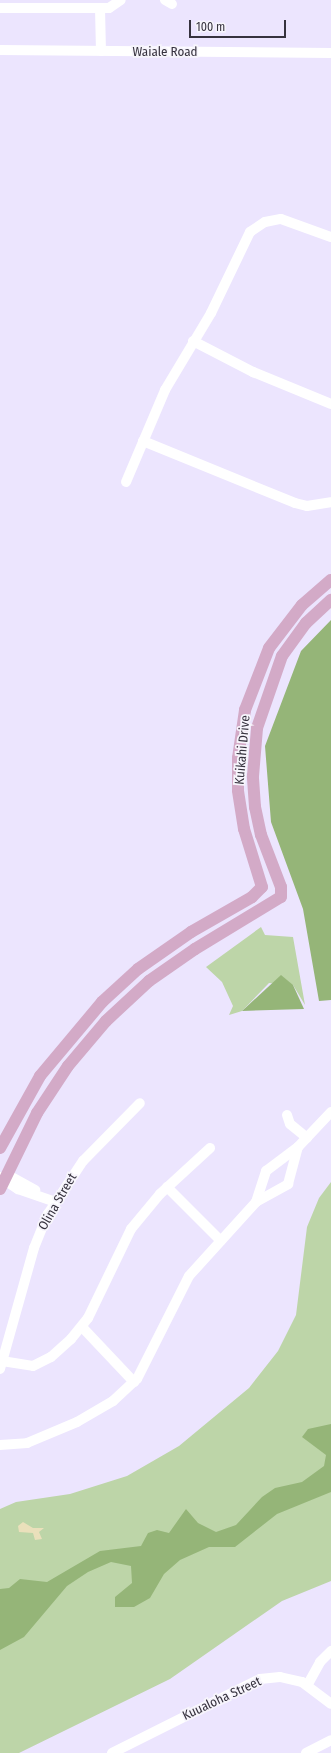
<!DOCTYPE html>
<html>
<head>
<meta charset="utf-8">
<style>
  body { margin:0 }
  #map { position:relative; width:331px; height:1753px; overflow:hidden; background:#ece5fe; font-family:"Fira Sans Condensed",sans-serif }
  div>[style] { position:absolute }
  .green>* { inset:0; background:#bdd5a8 }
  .forest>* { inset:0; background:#95b578 }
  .sand>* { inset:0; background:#eae0bb }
  .minor>* { height:10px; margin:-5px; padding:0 5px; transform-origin:5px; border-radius:5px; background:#fff }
  .major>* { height:12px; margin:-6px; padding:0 6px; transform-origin:6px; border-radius:6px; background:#d3aac7 }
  span { translate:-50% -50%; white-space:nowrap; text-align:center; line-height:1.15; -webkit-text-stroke:3.5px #f7f5fc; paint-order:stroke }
  .street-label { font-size:13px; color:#36323e }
  .scale { position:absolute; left:189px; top:20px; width:97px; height:18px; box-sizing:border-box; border:2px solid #36323e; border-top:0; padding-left:5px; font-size:12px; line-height:14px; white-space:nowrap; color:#36323e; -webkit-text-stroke:3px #f7f5fc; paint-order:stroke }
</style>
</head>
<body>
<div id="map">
  <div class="green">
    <div style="clip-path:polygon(261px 927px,265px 935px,293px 937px,305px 1005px,293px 985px,269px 983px,242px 1011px,229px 1015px,233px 1006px,222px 982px,206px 967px)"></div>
    <div style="clip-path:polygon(331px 1182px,331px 1581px,282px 1601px,170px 1679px,19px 1753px,0 1753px,0 1509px,16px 1502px,70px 1494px,127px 1476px,179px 1446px,249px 1388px,278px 1351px,296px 1315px,307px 1227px,319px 1198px)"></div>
  </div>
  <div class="forest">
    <div style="clip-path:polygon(331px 620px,331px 1000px,319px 1001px,303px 909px,271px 822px,265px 746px,301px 651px)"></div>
    <div style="clip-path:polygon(281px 975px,293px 985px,304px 1009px,242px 1011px)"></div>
    <div style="clip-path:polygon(331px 1424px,331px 1492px,277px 1514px,235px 1547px,209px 1547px,180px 1560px,164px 1574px,150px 1598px,134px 1607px,115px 1607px,115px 1597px,132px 1583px,131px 1566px,111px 1562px,88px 1572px,67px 1586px,24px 1637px,0 1650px,0 1589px,9px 1588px,20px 1579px,47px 1582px,100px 1551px,141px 1546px,148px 1533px,157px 1530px,169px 1533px,186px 1509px,198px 1523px,216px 1532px,236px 1525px,262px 1497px,275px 1488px,302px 1482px,324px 1466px,326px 1455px,302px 1437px,308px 1429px)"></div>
  </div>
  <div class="sand">
    <div style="clip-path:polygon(23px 1522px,33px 1528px,44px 1528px,39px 1532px,42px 1539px,35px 1540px,33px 1533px,19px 1532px,18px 1526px)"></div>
  </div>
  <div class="minor">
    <div style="left:165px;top:0;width:8px;rotate:30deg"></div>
    <div style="left:0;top:8px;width:109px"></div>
    <div style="left:109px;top:8px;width:14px;rotate:-34deg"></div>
    <div style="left:100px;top:8px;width:43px;rotate:88.7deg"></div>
    <div style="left:0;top:50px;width:331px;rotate:0.5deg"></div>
    <div style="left:193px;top:341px;width:68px;rotate:27.3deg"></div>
    <div style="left:253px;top:372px;width:84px;rotate:22.3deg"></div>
    <div style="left:143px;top:441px;width:164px;rotate:22.2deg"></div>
    <div style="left:295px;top:503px;width:12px;rotate:14deg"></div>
    <div style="left:307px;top:506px;width:24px;rotate:-9deg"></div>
    <div style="left:126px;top:482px;width:100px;rotate:-67deg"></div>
    <div style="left:165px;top:390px;width:90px;rotate:-59.1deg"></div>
    <div style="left:211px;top:313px;width:90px;rotate:-64.3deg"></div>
    <div style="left:250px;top:232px;width:18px;rotate:-34deg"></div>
    <div style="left:265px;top:222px;width:16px;rotate:-11deg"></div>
    <div style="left:281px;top:219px;width:53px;rotate:19.8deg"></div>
    <div style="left:287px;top:1115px;width:9px;rotate:72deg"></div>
    <div style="left:290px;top:1124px;width:22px;rotate:39deg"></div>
    <div style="left:0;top:1177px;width:22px;rotate:34deg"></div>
    <div style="left:18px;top:1189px;width:39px;rotate:19deg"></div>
    <div style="left:4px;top:1178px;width:6px;rotate:-18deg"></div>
    <div style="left:10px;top:1176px;width:29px;rotate:29deg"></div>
    <div style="left:167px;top:1187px;width:76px;rotate:45deg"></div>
    <div style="left:256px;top:1202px;width:33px;rotate:-72deg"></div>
    <div style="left:266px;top:1171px;width:40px;rotate:-37deg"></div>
    <div style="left:298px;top:1147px;width:48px;rotate:-46.7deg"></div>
    <div style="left:82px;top:1327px;width:76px;rotate:46.6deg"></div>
    <div style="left:2px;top:1361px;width:31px;rotate:9deg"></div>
    <div style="left:33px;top:1366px;width:20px;rotate:-27deg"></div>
    <div style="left:51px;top:1357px;width:27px;rotate:-42deg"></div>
    <div style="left:71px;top:1339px;width:27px;rotate:-51deg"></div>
    <div style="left:88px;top:1318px;width:99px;rotate:-64.2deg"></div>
    <div style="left:131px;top:1229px;width:45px;rotate:-50.4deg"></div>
    <div style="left:160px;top:1194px;width:68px;rotate:-42.6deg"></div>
    <div style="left:0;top:1369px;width:126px;rotate:-74.3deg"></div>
    <div style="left:34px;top:1248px;width:37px;rotate:-68deg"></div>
    <div style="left:48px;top:1214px;width:64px;rotate:-56.6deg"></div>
    <div style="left:83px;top:1161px;width:81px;rotate:-45.5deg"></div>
    <div style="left:0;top:1445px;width:27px;rotate:-4deg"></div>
    <div style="left:27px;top:1443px;width:54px;rotate:-22.8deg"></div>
    <div style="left:77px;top:1422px;width:42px;rotate:-30.3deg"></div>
    <div style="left:113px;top:1401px;width:33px;rotate:-43deg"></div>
    <div style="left:137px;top:1379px;width:115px;rotate:-63.2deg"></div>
    <div style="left:189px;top:1276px;width:100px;rotate:-47.8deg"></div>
    <div style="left:256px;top:1202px;width:37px;rotate:-29deg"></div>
    <div style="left:288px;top:1184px;width:38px;rotate:-75deg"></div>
    <div style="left:308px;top:1684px;width:25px;rotate:-61deg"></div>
    <div style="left:320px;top:1662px;width:16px;rotate:-45deg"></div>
    <div style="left:112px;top:1753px;width:165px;rotate:-26.6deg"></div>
    <div style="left:260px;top:1679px;width:20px;rotate:-6deg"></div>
    <div style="left:280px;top:1677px;width:23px;rotate:13deg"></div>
    <div style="left:302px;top:1682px;width:36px;rotate:37deg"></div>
    <div style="left:306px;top:1753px;width:28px;rotate:-27deg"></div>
  </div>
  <div class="major">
    <div style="left:0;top:1148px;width:82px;rotate:-60.9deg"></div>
    <div style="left:40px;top:1076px;width:97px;rotate:-50deg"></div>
    <div style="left:102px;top:1002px;width:49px;rotate:-42.5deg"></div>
    <div style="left:138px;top:969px;width:65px;rotate:-34.9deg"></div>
    <div style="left:191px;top:932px;width:70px;rotate:-29.8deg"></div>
    <div style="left:252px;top:897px;width:14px;rotate:-45deg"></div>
    <div style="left:262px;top:887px;width:61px;rotate:-107.2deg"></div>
    <div style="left:244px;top:829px;width:39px;rotate:-99deg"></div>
    <div style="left:238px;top:790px;width:32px;rotate:-90deg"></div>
    <div style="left:238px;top:758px;width:49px;rotate:-81.7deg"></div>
    <div style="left:245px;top:710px;width:66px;rotate:-68.8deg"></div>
    <div style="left:269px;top:648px;width:54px;rotate:-52.5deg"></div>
    <div style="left:302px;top:605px;width:38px;rotate:-41deg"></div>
    <div style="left:0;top:1189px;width:85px;rotate:-64deg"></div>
    <div style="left:37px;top:1113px;width:56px;rotate:-56.6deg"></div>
    <div style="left:68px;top:1066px;width:59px;rotate:-49.8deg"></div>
    <div style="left:106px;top:1021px;width:59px;rotate:-42.9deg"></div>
    <div style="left:149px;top:981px;width:56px;rotate:-34.8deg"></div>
    <div style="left:195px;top:949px;width:100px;rotate:-31.2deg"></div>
    <div style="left:281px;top:897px;width:10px;rotate:-90deg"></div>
    <div style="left:281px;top:887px;width:56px;rotate:-111deg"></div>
    <div style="left:261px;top:835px;width:29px;rotate:-102deg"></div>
    <div style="left:255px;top:807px;width:31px;rotate:-94deg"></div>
    <div style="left:253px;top:776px;width:48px;rotate:-85.2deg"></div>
    <div style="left:257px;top:728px;width:76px;rotate:-70.9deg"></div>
    <div style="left:282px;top:656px;width:41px;rotate:-54deg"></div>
    <div style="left:306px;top:623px;width:34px;rotate:-43deg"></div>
  </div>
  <div class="street-label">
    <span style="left:165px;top:52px">Waiale Road</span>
    <span style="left:243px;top:750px;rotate:-85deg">Kuikahi Drive</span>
    <span style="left:58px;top:1202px;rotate:-60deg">Olina Street</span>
    <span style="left:222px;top:1699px;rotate:-25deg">Kuualoha Street</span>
  </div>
  <div class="scale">100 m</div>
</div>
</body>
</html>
